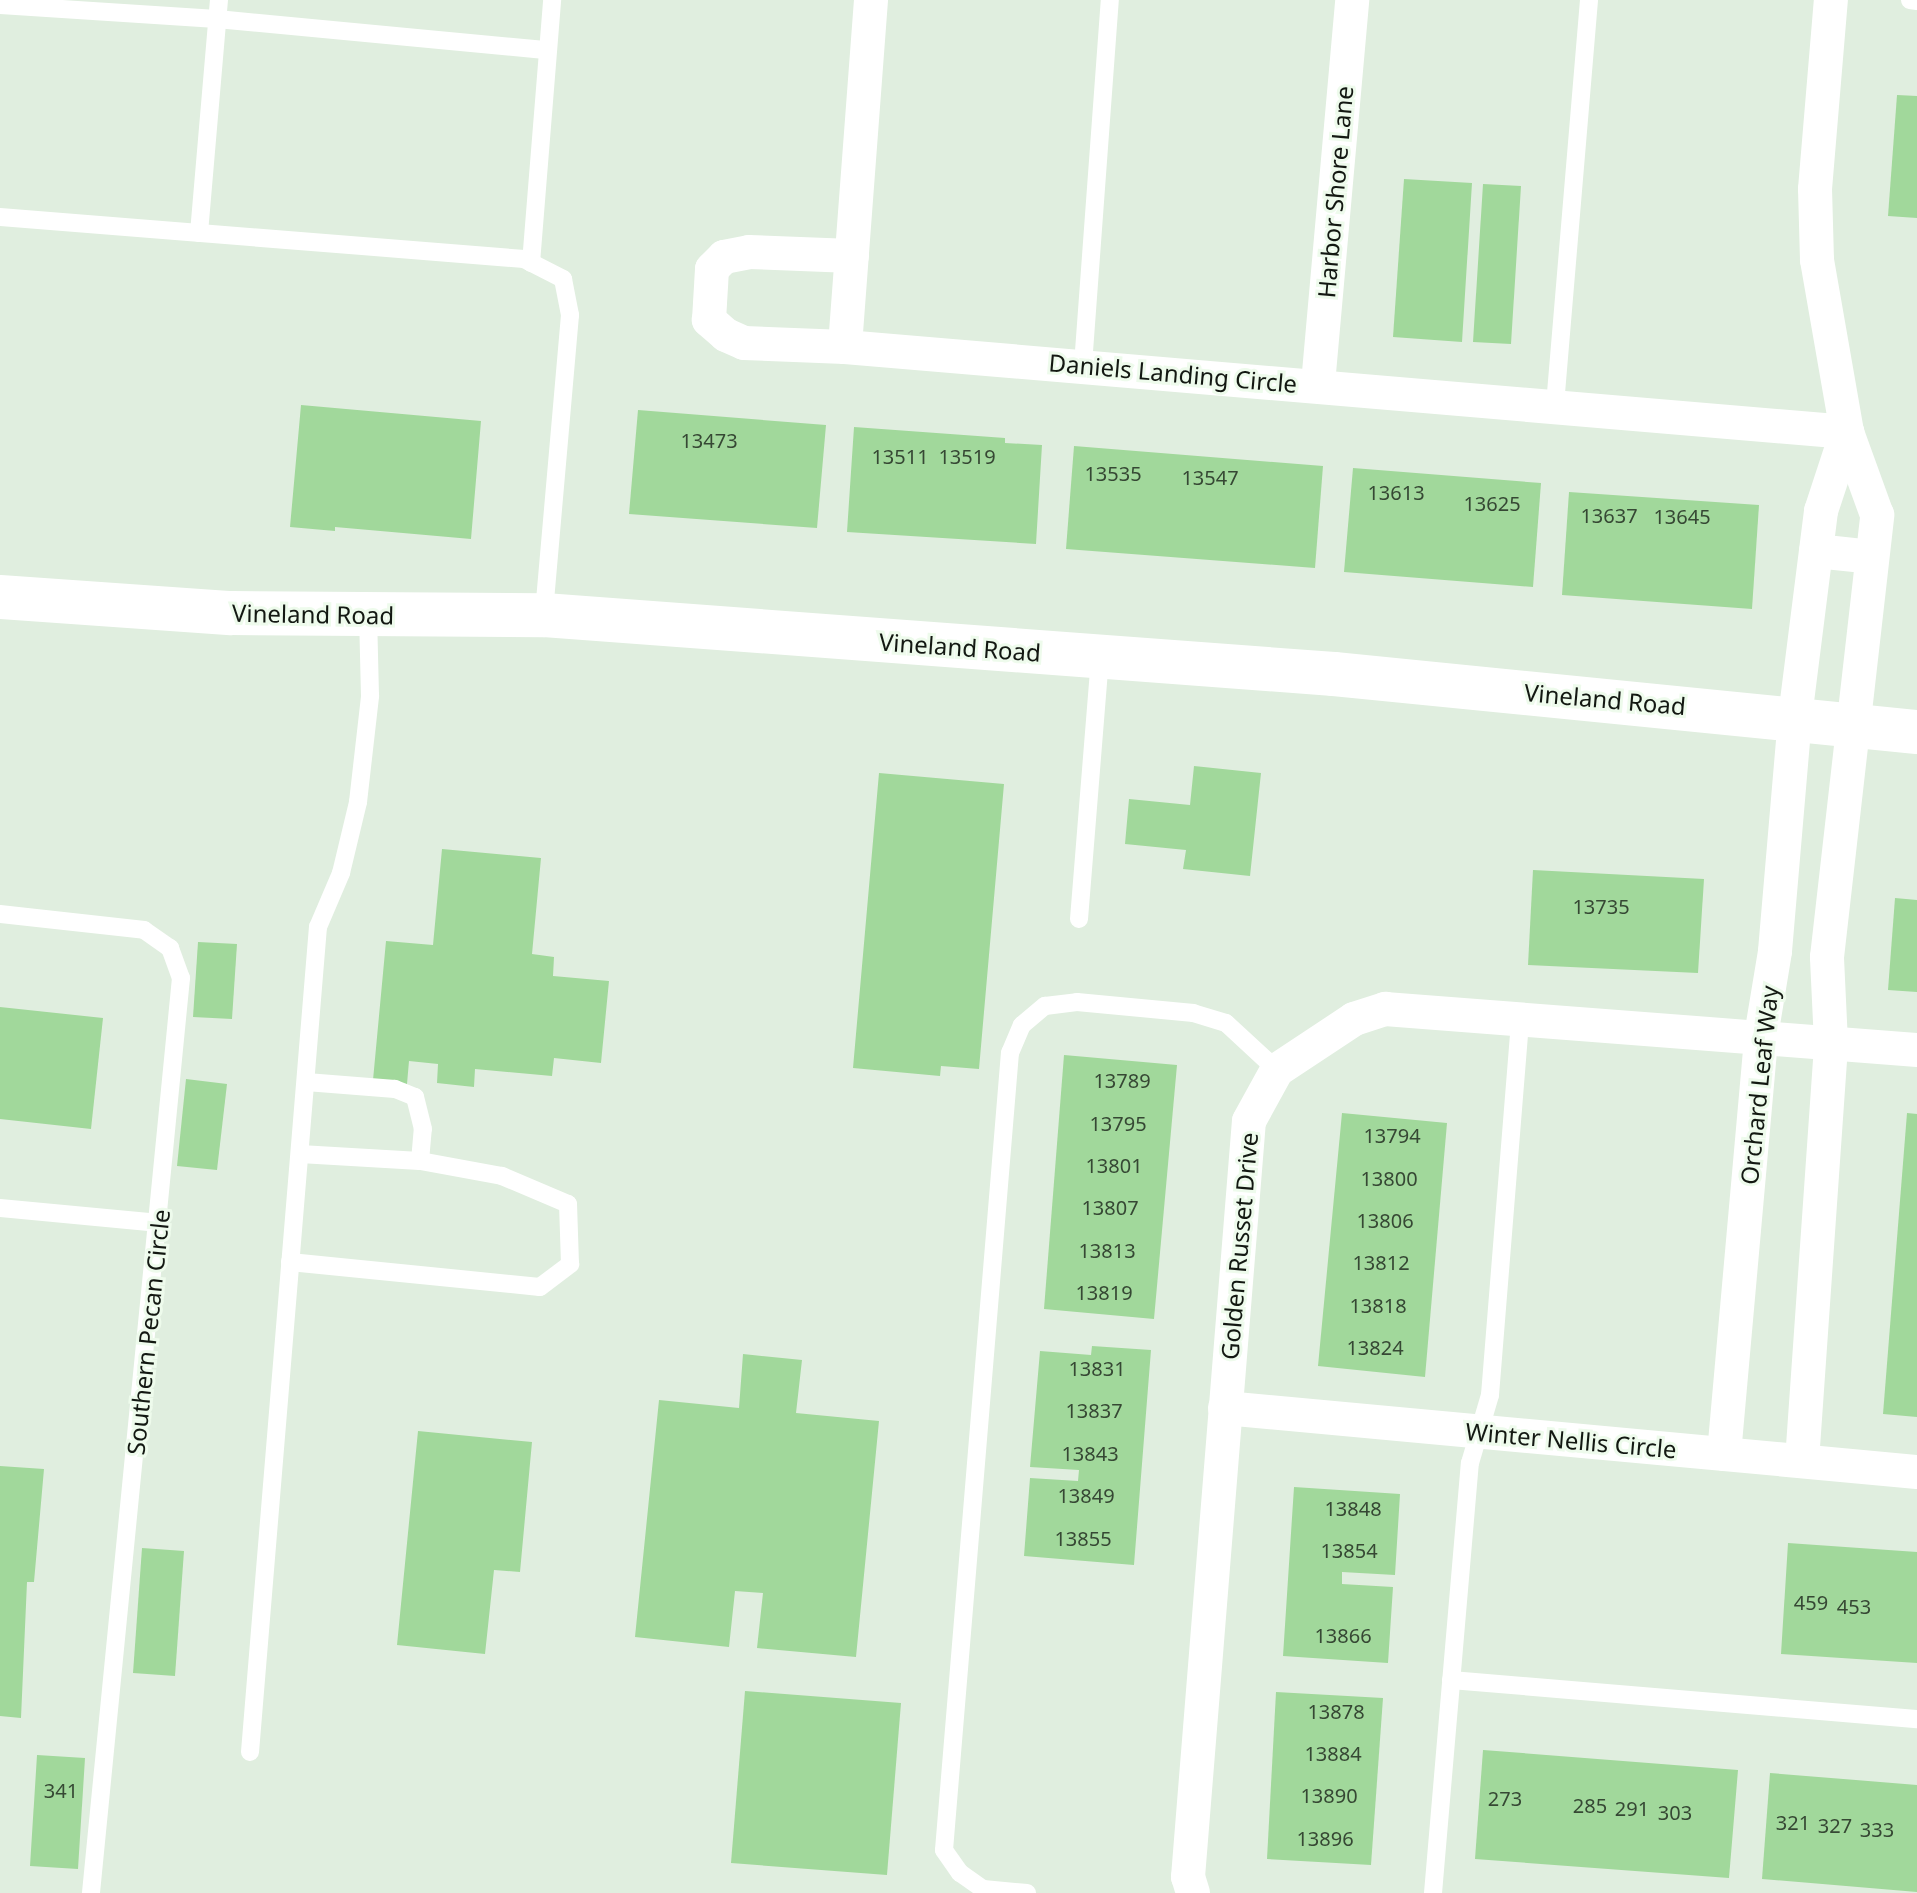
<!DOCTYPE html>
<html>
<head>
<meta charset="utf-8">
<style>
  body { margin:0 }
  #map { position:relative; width:1917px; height:1893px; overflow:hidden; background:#e0eedf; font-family:"Noto Sans",sans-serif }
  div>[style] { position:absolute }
  .building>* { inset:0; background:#a1d89b }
  .service>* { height:18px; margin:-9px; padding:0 9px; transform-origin:9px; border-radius:9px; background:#fff }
  .minor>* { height:34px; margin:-17px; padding:0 17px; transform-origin:17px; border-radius:17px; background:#fff }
  .secondary>* { height:44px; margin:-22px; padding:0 22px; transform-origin:22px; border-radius:22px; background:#fff }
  span { translate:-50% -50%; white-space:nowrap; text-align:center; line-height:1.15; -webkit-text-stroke:6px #eefbec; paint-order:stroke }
  .number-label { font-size:20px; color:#364834 }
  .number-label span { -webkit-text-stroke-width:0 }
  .street-label { font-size:24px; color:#131812 }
</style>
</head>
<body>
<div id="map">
  <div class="building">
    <div style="clip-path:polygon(1897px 95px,1917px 96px,1917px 218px,1888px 216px)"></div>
    <div style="clip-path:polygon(1404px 179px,1472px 183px,1462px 342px,1393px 337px)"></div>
    <div style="clip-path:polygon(1483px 184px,1521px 186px,1511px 344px,1473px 342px)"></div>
    <div style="clip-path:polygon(301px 405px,481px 421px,471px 539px,335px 527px,335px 531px,290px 527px)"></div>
    <div style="clip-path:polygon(638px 410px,826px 425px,817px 528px,629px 514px)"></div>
    <div style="clip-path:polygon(854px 427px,1005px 438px,1005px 443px,1042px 445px,1036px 544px,847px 532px)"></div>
    <div style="clip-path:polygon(1074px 446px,1323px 466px,1315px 568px,1066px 549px)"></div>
    <div style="clip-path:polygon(1353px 468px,1541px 483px,1533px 587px,1344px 572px)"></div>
    <div style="clip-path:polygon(1569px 492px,1759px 505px,1752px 609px,1562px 595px)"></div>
    <div style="clip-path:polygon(1194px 766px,1261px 773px,1250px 876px,1183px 869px,1186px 850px,1125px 844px,1129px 799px,1190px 805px)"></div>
    <div style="clip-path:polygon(879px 773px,1004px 784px,979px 1069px,941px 1066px,940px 1076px,853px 1068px)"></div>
    <div style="clip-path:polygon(442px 849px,541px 858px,532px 954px,554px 957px,553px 976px,609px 981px,601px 1063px,554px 1058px,552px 1076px,475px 1069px,474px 1087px,437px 1083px,438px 1064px,409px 1061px,407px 1084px,373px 1080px,386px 941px,433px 945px)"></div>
    <div style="clip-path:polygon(1533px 870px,1704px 879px,1698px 973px,1528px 965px)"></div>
    <div style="clip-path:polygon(1895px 898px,1917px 900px,1917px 992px,1888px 990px)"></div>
    <div style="clip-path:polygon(198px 942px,237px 944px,232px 1019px,193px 1017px)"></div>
    <div style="clip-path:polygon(0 1007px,103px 1018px,91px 1129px,0 1119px)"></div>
    <div style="clip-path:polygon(1064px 1055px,1177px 1065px,1154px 1319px,1044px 1309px)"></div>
    <div style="clip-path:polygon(186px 1079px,227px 1084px,217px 1170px,177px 1166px)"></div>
    <div style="clip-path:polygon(1342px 1113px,1447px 1123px,1425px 1377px,1318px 1366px)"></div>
    <div style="clip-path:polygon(1907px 1113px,1917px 1114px,1917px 1417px,1883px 1414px)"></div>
    <div style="clip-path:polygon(1092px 1346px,1151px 1350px,1134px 1565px,1024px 1556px,1030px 1478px,1078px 1481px,1079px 1470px,1030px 1467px,1040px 1351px,1091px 1355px)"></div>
    <div style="clip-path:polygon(743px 1354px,802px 1360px,796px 1413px,879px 1421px,856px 1657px,757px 1648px,763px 1593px,735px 1591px,729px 1647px,635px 1637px,659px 1400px,739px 1408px)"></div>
    <div style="clip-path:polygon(418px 1431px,532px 1442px,520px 1572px,494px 1570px,485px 1654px,397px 1645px)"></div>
    <div style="clip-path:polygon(0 1466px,44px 1469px,34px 1582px,27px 1582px,21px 1718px,0 1716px)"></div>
    <div style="clip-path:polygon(1294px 1487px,1400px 1494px,1395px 1575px,1342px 1572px,1342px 1584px,1393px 1587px,1388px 1663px,1283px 1656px)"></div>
    <div style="clip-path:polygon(1788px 1543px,1917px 1552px,1917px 1663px,1781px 1654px)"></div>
    <div style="clip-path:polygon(142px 1548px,184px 1551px,175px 1676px,133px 1673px)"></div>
    <div style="clip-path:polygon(745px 1691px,901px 1703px,887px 1875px,731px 1863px)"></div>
    <div style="clip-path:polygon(1276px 1692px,1383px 1698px,1371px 1865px,1267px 1859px)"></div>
    <div style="clip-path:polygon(1483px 1750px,1738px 1770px,1729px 1878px,1475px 1859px)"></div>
    <div style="clip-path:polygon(37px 1755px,85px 1758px,78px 1869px,30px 1866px)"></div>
    <div style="clip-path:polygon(1770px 1773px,1917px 1785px,1917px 1892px,1762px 1879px)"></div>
  </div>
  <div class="service">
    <div style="left:1910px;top:0;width:7px;rotate:8deg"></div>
    <div style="left:0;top:5px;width:217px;rotate:3.7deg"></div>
    <div style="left:217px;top:19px;width:332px;rotate:5.4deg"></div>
    <div style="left:0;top:217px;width:526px;rotate:4.58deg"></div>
    <div style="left:524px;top:259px;width:44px;rotate:27.1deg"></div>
    <div style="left:563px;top:279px;width:37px;rotate:79deg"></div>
    <div style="left:570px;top:315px;width:301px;rotate:95deg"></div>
    <div style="left:199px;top:233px;width:234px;rotate:-85.1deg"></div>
    <div style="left:531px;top:263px;width:264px;rotate:-85.4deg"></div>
    <div style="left:1083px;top:365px;width:366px;rotate:-85.8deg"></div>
    <div style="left:1555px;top:405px;width:406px;rotate:-85.2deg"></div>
    <div style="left:0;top:914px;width:145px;rotate:6.3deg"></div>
    <div style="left:144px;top:930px;width:32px;rotate:35deg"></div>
    <div style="left:170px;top:948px;width:32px;rotate:70deg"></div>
    <div style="left:181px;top:978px;width:919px;rotate:95.62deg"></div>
    <div style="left:1079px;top:919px;width:263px;rotate:-85.4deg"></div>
    <div style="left:300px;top:1154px;width:120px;rotate:3.3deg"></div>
    <div style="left:420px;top:1161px;width:32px;rotate:-85deg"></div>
    <div style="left:423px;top:1129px;width:33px;rotate:-104deg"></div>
    <div style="left:415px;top:1097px;width:22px;rotate:-158deg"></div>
    <div style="left:395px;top:1089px;width:89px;rotate:-175.5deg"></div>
    <div style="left:0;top:1208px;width:160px;rotate:5.4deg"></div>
    <div style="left:290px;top:1262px;width:251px;rotate:5.7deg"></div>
    <div style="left:540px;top:1287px;width:38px;rotate:-37deg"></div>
    <div style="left:570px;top:1264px;width:60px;rotate:-91.9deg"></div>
    <div style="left:568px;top:1204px;width:72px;rotate:-157deg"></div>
    <div style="left:502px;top:1176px;width:83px;rotate:-169.6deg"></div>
    <div style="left:1451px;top:1680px;width:468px;rotate:4.8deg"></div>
    <div style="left:250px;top:1752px;width:828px;rotate:-85.29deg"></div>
    <div style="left:318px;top:927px;width:59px;rotate:-66.9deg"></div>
    <div style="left:341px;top:873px;width:73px;rotate:-76.5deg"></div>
    <div style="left:358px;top:802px;width:107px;rotate:-83.5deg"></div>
    <div style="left:370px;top:696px;width:82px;rotate:-91.4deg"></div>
    <div style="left:1027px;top:1893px;width:44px;rotate:-174.8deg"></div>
    <div style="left:983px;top:1889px;width:28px;rotate:-145deg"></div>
    <div style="left:960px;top:1873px;width:28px;rotate:-125deg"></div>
    <div style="left:944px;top:1850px;width:800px;rotate:-85.27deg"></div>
    <div style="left:1010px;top:1053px;width:30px;rotate:-67deg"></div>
    <div style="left:1022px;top:1025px;width:30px;rotate:-40deg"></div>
    <div style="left:1045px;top:1006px;width:32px;rotate:-7deg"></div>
    <div style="left:1077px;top:1002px;width:117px;rotate:5.4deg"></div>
    <div style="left:1193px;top:1013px;width:34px;rotate:17deg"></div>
    <div style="left:1226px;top:1023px;width:69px;rotate:42.7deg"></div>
    <div style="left:1433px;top:1893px;width:432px;rotate:-85.1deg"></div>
    <div style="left:1470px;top:1463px;width:71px;rotate:-73.6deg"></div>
    <div style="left:1490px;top:1395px;width:377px;rotate:-85.4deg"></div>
  </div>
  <div class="minor">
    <div style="left:871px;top:0;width:348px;rotate:94.3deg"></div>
    <div style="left:845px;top:347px;width:1006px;rotate:4.85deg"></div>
    <div style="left:845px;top:347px;width:101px;rotate:-177.7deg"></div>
    <div style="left:744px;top:343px;width:20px;rotate:-156deg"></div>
    <div style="left:726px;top:335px;width:23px;rotate:-139deg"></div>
    <div style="left:709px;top:320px;width:51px;rotate:-86.6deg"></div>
    <div style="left:712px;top:269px;width:17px;rotate:-45deg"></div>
    <div style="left:724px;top:257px;width:25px;rotate:-11deg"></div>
    <div style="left:749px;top:252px;width:103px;rotate:2.2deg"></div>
    <div style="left:1318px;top:384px;width:386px;rotate:-84.9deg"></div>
    <div style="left:1816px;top:551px;width:56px;rotate:6.1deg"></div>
    <div style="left:1225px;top:1408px;width:695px;rotate:5.28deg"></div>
    <div style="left:1724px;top:1454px;width:420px;rotate:-84.9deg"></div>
    <div style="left:1761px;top:1036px;width:86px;rotate:-80.6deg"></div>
    <div style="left:1775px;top:951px;width:235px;rotate:-85.1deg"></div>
    <div style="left:1795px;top:717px;width:208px;rotate:-82.8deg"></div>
    <div style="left:1821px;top:511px;width:83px;rotate:-71.8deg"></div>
    <div style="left:1802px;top:1461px;width:419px;rotate:-86deg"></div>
    <div style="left:1831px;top:1043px;width:86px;rotate:-92.7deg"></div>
    <div style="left:1827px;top:957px;width:445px;rotate:-83.5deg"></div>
    <div style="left:1877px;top:515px;width:88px;rotate:-109.9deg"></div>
    <div style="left:1847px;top:432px;width:175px;rotate:-99.9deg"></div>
    <div style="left:1817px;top:260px;width:71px;rotate:-91.6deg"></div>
    <div style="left:1815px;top:189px;width:190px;rotate:-85.2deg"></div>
    <div style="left:1193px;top:1893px;width:17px;rotate:-107deg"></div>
    <div style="left:1188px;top:1877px;width:758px;rotate:-85.39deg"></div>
    <div style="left:1249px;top:1121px;width:58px;rotate:-61.2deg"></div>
    <div style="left:1277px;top:1070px;width:92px;rotate:-33.5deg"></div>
    <div style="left:1354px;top:1019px;width:33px;rotate:-18deg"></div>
    <div style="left:1385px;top:1009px;width:534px;rotate:4.41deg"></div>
  </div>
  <div class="secondary">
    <div style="left:0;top:597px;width:232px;rotate:4deg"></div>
    <div style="left:231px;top:613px;width:313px;rotate:0.4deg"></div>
    <div style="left:544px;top:615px;width:792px;rotate:4.27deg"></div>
    <div style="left:1334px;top:674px;width:586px;rotate:5.68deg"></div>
  </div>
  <div class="number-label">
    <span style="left:709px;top:440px">13473</span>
    <span style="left:900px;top:456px">13511</span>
    <span style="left:967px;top:456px">13519</span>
    <span style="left:1113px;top:473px">13535</span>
    <span style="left:1210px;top:477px">13547</span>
    <span style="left:1396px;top:492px">13613</span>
    <span style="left:1492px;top:503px">13625</span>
    <span style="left:1609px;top:515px">13637</span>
    <span style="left:1682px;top:516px">13645</span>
    <span style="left:1601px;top:906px">13735</span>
    <span style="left:1122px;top:1080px">13789</span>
    <span style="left:1118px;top:1123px">13795</span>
    <span style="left:1392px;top:1135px">13794</span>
    <span style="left:1114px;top:1165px">13801</span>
    <span style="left:1389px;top:1178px">13800</span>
    <span style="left:1110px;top:1207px">13807</span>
    <span style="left:1385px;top:1220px">13806</span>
    <span style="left:1107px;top:1250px">13813</span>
    <span style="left:1381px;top:1262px">13812</span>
    <span style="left:1104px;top:1292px">13819</span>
    <span style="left:1378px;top:1305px">13818</span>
    <span style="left:1375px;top:1347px">13824</span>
    <span style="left:1097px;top:1368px">13831</span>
    <span style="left:1094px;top:1410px">13837</span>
    <span style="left:1090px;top:1453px">13843</span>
    <span style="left:1086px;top:1495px">13849</span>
    <span style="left:1353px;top:1508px">13848</span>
    <span style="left:1083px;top:1538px">13855</span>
    <span style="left:1349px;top:1550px">13854</span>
    <span style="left:1811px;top:1602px">459</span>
    <span style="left:1854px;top:1606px">453</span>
    <span style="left:1343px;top:1635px">13866</span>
    <span style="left:1336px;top:1711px">13878</span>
    <span style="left:1333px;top:1753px">13884</span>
    <span style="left:61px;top:1790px">341</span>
    <span style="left:1329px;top:1795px">13890</span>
    <span style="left:1505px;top:1798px">273</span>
    <span style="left:1590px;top:1805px">285</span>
    <span style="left:1632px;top:1808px">291</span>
    <span style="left:1675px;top:1812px">303</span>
    <span style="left:1793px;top:1822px">321</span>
    <span style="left:1835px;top:1825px">327</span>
    <span style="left:1877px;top:1829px">333</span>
    <span style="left:1325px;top:1838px">13896</span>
  </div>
  <div class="street-label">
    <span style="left:1335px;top:192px;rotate:-85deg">Harbor Shore Lane</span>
    <span style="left:1173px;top:373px;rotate:5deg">Daniels Landing Circle</span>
    <span style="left:313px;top:614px;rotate:1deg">Vineland Road</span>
    <span style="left:960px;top:647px;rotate:4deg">Vineland Road</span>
    <span style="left:1605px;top:699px;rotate:5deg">Vineland Road</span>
    <span style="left:1759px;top:1085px;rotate:-84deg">Orchard Leaf Way</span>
    <span style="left:1239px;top:1246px;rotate:-85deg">Golden Russet Drive</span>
    <span style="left:148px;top:1332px;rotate:-84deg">Southern Pecan Circle</span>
    <span style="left:1571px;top:1440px;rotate:5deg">Winter Nellis Circle</span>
  </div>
</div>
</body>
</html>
